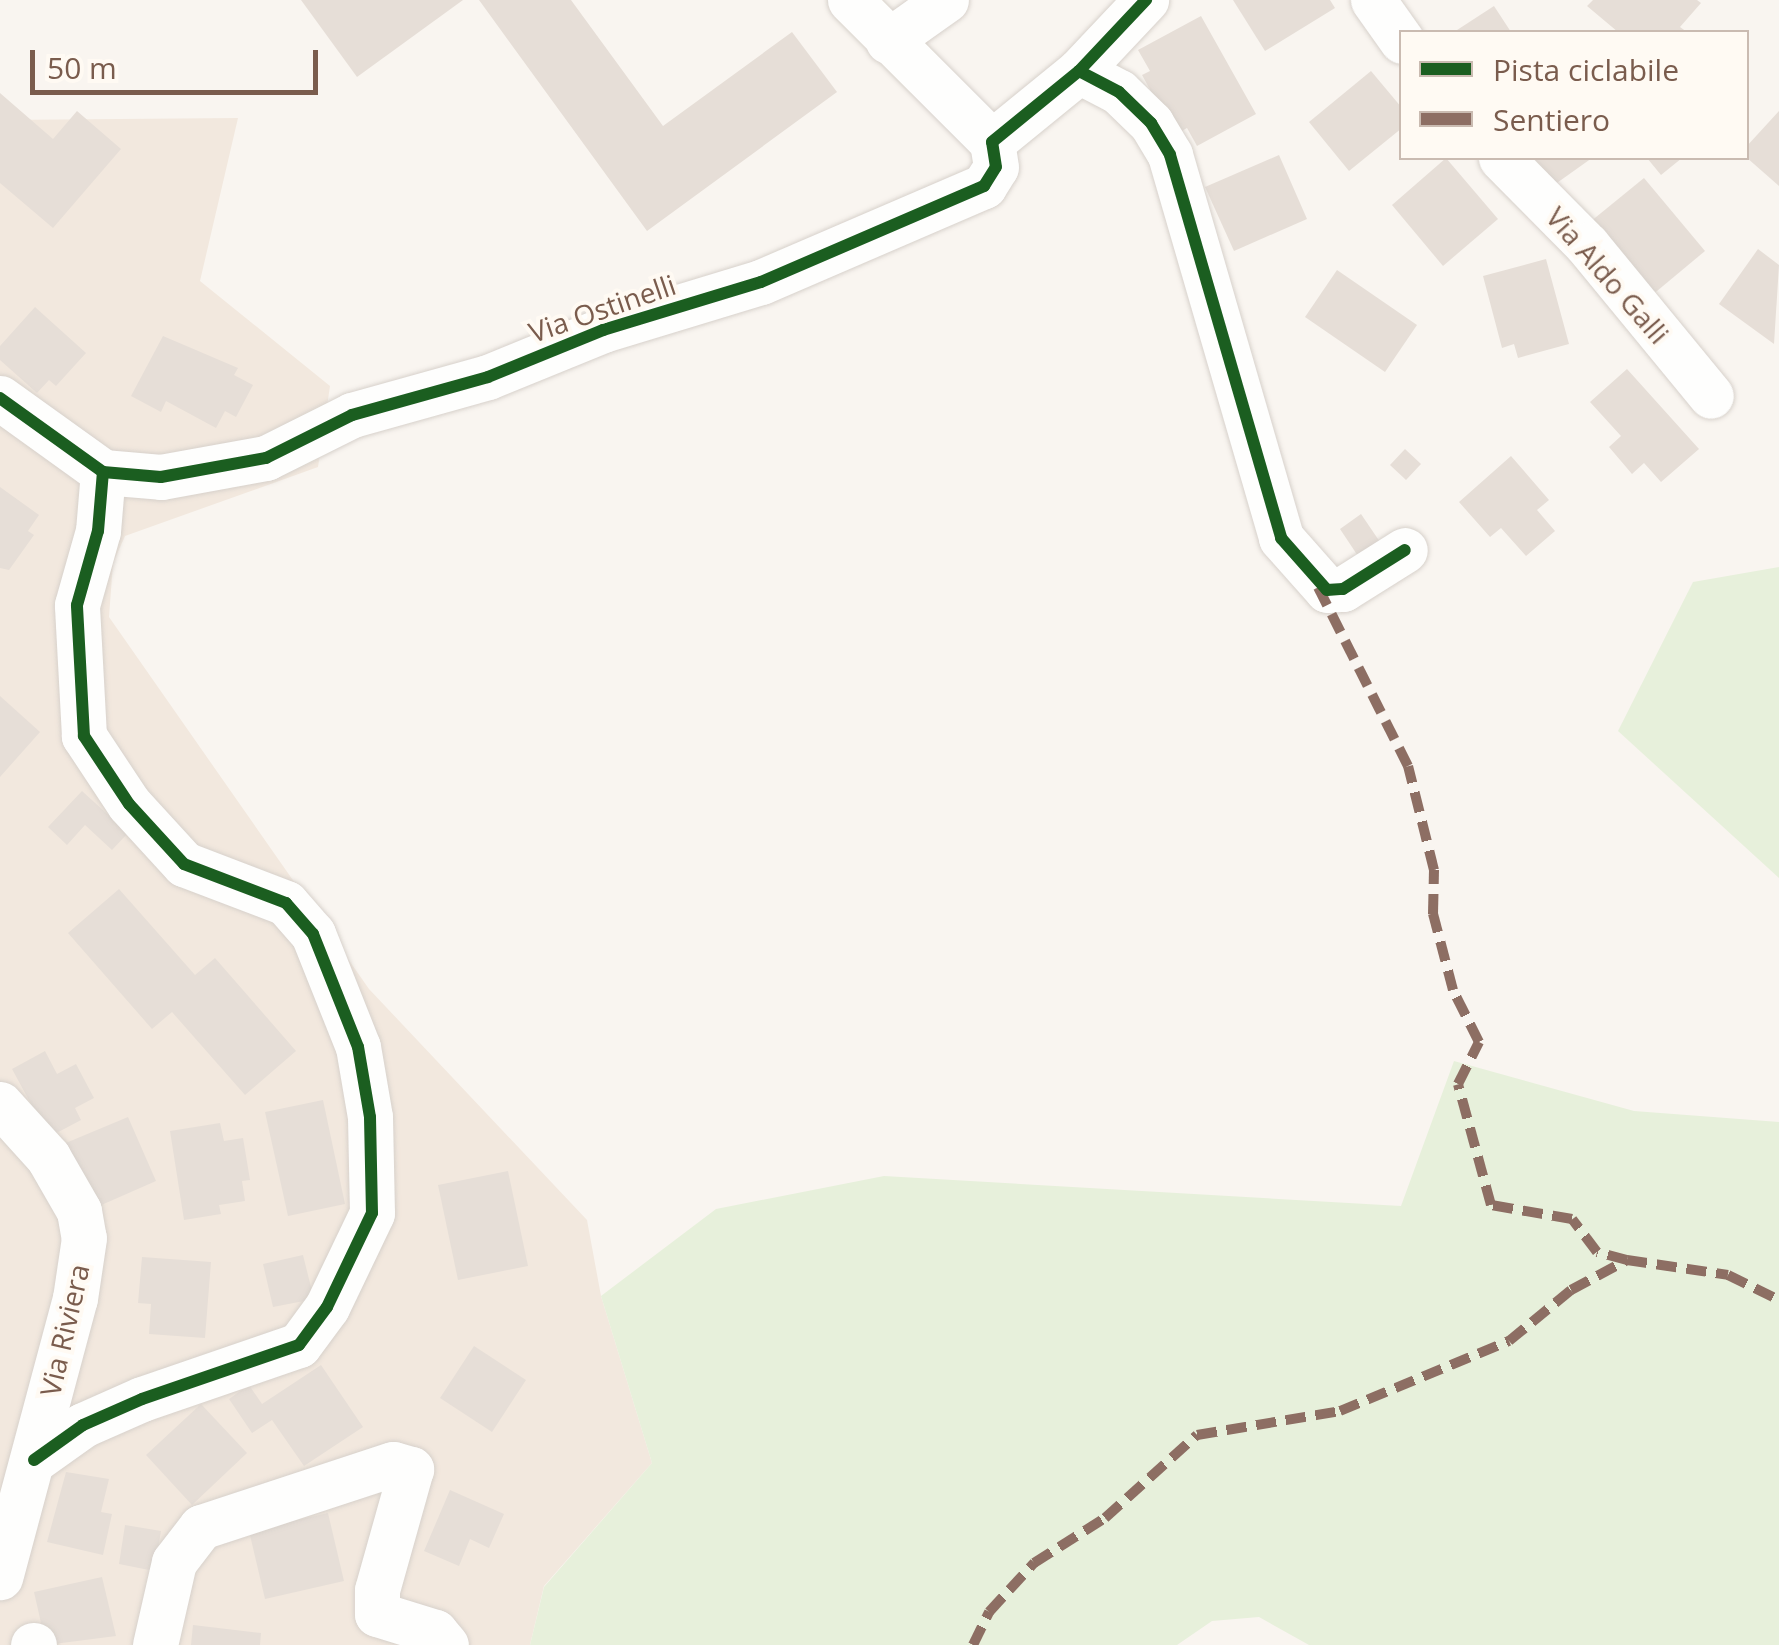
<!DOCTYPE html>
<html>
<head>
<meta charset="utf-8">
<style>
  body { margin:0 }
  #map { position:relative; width:1779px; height:1645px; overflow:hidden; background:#f9f5f0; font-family:"Open Sans",sans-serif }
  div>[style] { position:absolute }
  .residential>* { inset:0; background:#f2e8de }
  .green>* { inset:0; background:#e7f0db }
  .building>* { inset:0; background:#e6ded7 }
  .roads { filter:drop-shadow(0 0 2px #d7d1cb) drop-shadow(0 0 2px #d7d1cb) }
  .minor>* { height:45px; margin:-22.5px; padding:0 22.5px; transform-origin:22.5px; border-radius:22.5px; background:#fefefd }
  .quiet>* { height:10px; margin-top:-5px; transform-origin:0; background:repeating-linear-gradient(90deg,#8d6e63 0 20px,transparent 0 30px) }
  .cycleway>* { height:12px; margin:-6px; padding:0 6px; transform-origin:6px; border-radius:6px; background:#1b5e20 }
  span { translate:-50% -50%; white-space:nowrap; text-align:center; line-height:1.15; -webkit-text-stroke:8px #fffaf3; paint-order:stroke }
  .street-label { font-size:28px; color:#7a5c4d }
  .legend { position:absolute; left:1399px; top:30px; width:350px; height:130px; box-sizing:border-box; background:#fffaf3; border:2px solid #cabbb1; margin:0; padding:12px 18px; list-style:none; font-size:30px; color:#7a5c4d }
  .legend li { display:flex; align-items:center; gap:20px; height:50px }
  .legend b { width:50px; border:2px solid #cabbb1 }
  .scale { position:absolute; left:30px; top:50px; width:288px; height:45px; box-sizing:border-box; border:5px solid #7a5c4d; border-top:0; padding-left:12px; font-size:30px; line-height:35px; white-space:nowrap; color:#7a5c4d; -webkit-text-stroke:8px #fffaf3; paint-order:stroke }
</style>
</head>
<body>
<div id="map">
  <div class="residential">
    <div style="clip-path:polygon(238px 118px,200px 281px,330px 386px,318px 467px,125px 536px,113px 563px,109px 617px,369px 989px,587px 1220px,601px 1296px,652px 1463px,544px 1586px,530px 1645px,0 1645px,0 120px)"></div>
  </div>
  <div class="green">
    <div style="clip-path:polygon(1779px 567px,1779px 878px,1618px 731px,1693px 582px)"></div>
    <div style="clip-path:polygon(1454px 1061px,1634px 1111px,1779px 1122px,1779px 1645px,1309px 1645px,1259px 1617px,1212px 1621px,1177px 1645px,530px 1645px,544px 1587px,652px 1463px,601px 1296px,716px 1209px,884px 1176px,1401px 1206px)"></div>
  </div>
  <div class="building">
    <div style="clip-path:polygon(301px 0,463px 0,357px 77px)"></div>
    <div style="clip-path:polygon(479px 0,571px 0,663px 126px,792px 32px,837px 92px,647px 231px)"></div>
    <div style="clip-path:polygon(1233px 0,1330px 0,1335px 8px,1265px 51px)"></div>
    <div style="clip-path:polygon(1593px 0,1697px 0,1701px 3px,1680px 27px,1687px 32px,1618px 32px,1587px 6px)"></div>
    <div style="clip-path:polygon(1494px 6px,1511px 32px,1454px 32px)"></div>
    <div style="clip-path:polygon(1201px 16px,1256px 114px,1197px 146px,1187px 128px,1175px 135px,1142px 75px,1150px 71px,1138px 50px)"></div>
    <div style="clip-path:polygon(1371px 71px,1402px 108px,1402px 128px,1349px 171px,1309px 122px)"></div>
    <div style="clip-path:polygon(0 93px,53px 139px,77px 111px,121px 149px,53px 228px,0 183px)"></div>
    <div style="clip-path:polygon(1779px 111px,1779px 186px,1746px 157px,1746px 147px)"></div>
    <div style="clip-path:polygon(1279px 155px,1307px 219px,1234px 251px,1205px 187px)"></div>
    <div style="clip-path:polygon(1446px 158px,1498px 219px,1443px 266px,1392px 205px)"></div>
    <div style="clip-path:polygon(1534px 158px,1592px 158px,1554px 185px)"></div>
    <div style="clip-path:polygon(1647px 158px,1682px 158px,1661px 175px)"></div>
    <div style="clip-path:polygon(1644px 178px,1705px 251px,1651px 296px,1590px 222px)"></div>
    <div style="clip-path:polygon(1758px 249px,1779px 265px,1774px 344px,1719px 304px)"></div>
    <div style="clip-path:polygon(1546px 259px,1569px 344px,1518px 358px,1514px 344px,1502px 348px,1483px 276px)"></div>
    <div style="clip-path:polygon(1337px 270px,1417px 325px,1385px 372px,1305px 317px)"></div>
    <div style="clip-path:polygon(35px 307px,86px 353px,56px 386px,49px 380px,37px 393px,0 360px,0 346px)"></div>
    <div style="clip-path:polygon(163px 336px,238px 368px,234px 375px,253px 385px,236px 417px,225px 411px,216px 428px,166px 401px,161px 412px,131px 396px)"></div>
    <div style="clip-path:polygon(1627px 369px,1699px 449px,1661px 482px,1644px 463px,1632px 474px,1609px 447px,1621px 436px,1590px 402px)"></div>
    <div style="clip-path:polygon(1405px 449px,1421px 464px,1406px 480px,1390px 465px)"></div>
    <div style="clip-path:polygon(1511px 456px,1549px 500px,1537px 510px,1555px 531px,1526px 556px,1501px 528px,1490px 537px,1459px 502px)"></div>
    <div style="clip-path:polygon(0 487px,39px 515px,28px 531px,34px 535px,9px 570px,0 568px)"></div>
    <div style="clip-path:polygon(1361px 514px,1380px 542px,1358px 556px,1340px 529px)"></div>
    <div style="clip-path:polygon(0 696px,40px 732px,0 777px)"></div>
    <div style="clip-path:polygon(82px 791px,128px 833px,112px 850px,85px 825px,67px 845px,48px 827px)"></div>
    <div style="clip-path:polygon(119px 889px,195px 975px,215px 958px,296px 1051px,245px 1095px,172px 1012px,152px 1029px,68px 933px)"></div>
    <div style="clip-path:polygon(45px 1051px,57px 1074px,76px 1064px,94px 1098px,75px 1108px,81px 1120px,49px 1137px,12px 1069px)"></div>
    <div style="clip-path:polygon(323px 1100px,345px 1204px,288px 1216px,265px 1112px)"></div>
    <div style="clip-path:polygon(128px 1117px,156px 1181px,90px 1210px,61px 1145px)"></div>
    <div style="clip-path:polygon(220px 1123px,224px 1141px,243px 1138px,250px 1180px,242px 1181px,245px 1201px,219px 1205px,221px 1214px,184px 1220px,170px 1131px)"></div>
    <div style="clip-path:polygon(508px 1171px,528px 1266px,458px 1280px,438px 1185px)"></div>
    <div style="clip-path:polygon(303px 1255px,314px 1299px,273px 1307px,263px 1264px)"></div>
    <div style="clip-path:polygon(142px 1257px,211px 1262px,205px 1338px,149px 1334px,151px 1304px,138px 1303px)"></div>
    <div style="clip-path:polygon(474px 1346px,526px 1380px,492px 1432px,440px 1398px)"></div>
    <div style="clip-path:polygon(321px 1365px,363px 1427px,304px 1466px,272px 1420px,252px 1433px,229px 1399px,249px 1385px,262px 1404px)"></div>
    <div style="clip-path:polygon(201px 1404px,247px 1453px,192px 1505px,146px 1455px)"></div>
    <div style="clip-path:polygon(66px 1472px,109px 1479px,101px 1512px,112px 1514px,103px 1555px,47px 1542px)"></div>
    <div style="clip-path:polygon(450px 1490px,504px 1514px,489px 1548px,470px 1539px,459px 1566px,424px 1551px)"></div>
    <div style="clip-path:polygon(328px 1513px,344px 1581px,265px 1599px,249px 1531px)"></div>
    <div style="clip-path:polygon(125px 1525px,161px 1531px,154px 1571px,119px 1564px)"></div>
    <div style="clip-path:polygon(102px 1577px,116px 1636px,46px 1645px,34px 1592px)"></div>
    <div style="clip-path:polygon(193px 1625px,261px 1633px,260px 1645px,191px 1645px)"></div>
  </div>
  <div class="roads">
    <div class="minor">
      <div style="left:850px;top:0;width:201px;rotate:45deg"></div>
      <div style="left:1373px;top:0;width:50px;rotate:54.7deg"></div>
      <div style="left:888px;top:41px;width:71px;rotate:-35.3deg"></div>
      <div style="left:1079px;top:71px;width:45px;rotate:27.7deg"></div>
      <div style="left:1119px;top:92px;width:45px;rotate:44.1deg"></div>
      <div style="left:1151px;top:123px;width:37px;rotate:59deg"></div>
      <div style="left:1170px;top:155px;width:399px;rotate:73.8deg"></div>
      <div style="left:1281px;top:538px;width:69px;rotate:48.5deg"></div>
      <div style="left:1327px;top:590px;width:16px;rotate:-4deg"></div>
      <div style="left:1343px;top:589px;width:73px;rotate:-32.2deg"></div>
      <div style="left:1501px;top:158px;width:122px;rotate:45.3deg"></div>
      <div style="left:1587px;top:245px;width:195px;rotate:50.6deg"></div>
      <div style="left:0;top:398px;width:127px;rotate:35.7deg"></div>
      <div style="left:103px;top:472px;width:58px;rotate:4.9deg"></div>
      <div style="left:161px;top:477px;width:107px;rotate:-10.3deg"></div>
      <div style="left:266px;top:458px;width:96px;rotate:-26.6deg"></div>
      <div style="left:352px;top:415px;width:141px;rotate:-15.6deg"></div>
      <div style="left:488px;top:377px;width:124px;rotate:-22.2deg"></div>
      <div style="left:603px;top:330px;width:165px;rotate:-16.9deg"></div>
      <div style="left:761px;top:282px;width:243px;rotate:-23.3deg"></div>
      <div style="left:984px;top:186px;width:22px;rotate:-58deg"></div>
      <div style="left:996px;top:167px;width:25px;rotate:-99deg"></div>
      <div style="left:992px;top:142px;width:112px;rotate:-39.2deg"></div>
      <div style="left:1079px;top:71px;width:98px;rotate:-46.7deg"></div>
      <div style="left:0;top:1104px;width:72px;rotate:47.8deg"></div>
      <div style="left:48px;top:1157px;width:62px;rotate:60.1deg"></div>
      <div style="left:79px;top:1211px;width:27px;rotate:80deg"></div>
      <div style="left:84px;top:1238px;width:61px;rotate:98.5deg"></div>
      <div style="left:75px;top:1298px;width:289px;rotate:105deg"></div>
      <div style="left:34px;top:1460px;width:60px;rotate:-35.5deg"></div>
      <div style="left:83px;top:1425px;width:64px;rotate:-23.8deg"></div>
      <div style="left:142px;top:1399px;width:166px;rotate:-19deg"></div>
      <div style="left:299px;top:1345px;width:47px;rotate:-53.6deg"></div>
      <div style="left:327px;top:1307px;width:104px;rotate:-64.4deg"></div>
      <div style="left:372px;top:1213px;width:96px;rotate:-91.2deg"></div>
      <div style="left:370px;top:1117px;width:71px;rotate:-99.7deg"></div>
      <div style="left:358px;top:1047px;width:122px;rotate:-111.7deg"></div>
      <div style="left:313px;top:934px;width:41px;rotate:-131.1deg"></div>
      <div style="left:286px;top:903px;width:109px;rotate:-159.1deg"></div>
      <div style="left:184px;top:864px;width:81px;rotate:-132.5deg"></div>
      <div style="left:129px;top:804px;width:82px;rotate:-123.5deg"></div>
      <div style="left:84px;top:736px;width:131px;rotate:-93.1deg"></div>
      <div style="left:77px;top:605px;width:77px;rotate:-74.2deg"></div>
      <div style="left:98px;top:531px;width:59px;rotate:-85.2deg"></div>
      <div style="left:33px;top:1645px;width:1px"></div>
      <div style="left:155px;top:1645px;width:85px;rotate:-77.1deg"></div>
      <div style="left:174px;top:1562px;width:44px;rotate:-52.4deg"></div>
      <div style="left:201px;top:1527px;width:202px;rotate:-18.2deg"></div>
      <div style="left:393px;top:1464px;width:19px;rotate:16deg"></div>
      <div style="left:411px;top:1469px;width:126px;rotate:105.7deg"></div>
      <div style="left:377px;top:1590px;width:24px;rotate:90deg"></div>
      <div style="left:377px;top:1614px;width:61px;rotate:17.2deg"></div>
      <div style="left:435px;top:1632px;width:17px;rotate:50deg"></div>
    </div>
  </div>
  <div class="quiet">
    <div style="left:1627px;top:1260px;width:102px;rotate:8.4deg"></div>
    <div style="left:1728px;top:1275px;width:57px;rotate:26.1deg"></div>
    <div style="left:973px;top:1645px;width:37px;rotate:-64deg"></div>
    <div style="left:989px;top:1612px;width:67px;rotate:-47.4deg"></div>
    <div style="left:1034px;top:1563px;width:84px;rotate:-32.4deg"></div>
    <div style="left:1105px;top:1518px;width:124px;rotate:-42.1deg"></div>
    <div style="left:1197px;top:1435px;width:145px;rotate:-9.5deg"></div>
    <div style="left:1340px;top:1411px;width:183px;rotate:-22.5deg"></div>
    <div style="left:1509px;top:1341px;width:80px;rotate:-39.4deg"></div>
    <div style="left:1571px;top:1290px;width:64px;rotate:-28.2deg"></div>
    <div style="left:1627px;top:1260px;width:31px;rotate:-165deg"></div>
    <div style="left:1597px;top:1252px;width:41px;rotate:-127.1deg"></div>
    <div style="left:1572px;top:1219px;width:82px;rotate:-170.2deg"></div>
    <div style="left:1491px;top:1205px;width:125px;rotate:-105.3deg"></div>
    <div style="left:1458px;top:1084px;width:47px;rotate:-63.4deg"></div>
    <div style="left:1479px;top:1042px;width:58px;rotate:-116.6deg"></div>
    <div style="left:1453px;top:990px;width:79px;rotate:-104.7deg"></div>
    <div style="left:1433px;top:914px;width:44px;rotate:-88.7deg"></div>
    <div style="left:1434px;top:870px;width:107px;rotate:-104deg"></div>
    <div style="left:1408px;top:766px;width:203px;rotate:-116.7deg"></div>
  </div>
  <div class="cycleway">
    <div style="left:1079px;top:71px;width:45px;rotate:27.7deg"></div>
    <div style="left:1119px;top:92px;width:45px;rotate:44.1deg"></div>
    <div style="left:1151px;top:123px;width:37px;rotate:59deg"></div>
    <div style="left:1170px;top:155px;width:399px;rotate:73.8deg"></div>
    <div style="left:1281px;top:538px;width:69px;rotate:48.5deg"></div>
    <div style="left:1327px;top:590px;width:16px;rotate:-4deg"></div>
    <div style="left:1343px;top:589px;width:73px;rotate:-32.2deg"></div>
    <div style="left:0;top:398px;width:127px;rotate:35.7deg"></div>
    <div style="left:103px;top:472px;width:58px;rotate:4.9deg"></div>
    <div style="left:161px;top:477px;width:107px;rotate:-10.3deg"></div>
    <div style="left:266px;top:458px;width:96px;rotate:-26.6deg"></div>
    <div style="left:352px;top:415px;width:141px;rotate:-15.6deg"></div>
    <div style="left:488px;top:377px;width:124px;rotate:-22.2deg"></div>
    <div style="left:603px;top:330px;width:165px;rotate:-16.9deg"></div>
    <div style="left:761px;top:282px;width:243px;rotate:-23.3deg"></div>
    <div style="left:984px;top:186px;width:22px;rotate:-58deg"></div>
    <div style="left:996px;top:167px;width:25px;rotate:-99deg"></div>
    <div style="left:992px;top:142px;width:112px;rotate:-39.2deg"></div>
    <div style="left:1079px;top:71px;width:98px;rotate:-46.7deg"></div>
    <div style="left:34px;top:1460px;width:60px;rotate:-35.5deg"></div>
    <div style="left:83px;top:1425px;width:64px;rotate:-23.8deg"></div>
    <div style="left:142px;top:1399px;width:166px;rotate:-19deg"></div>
    <div style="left:299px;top:1345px;width:47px;rotate:-53.6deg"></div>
    <div style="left:327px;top:1307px;width:104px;rotate:-64.4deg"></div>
    <div style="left:372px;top:1213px;width:96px;rotate:-91.2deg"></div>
    <div style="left:370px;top:1117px;width:71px;rotate:-99.7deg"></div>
    <div style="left:358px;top:1047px;width:122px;rotate:-111.7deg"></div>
    <div style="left:313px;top:934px;width:41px;rotate:-131.1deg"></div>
    <div style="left:286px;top:903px;width:109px;rotate:-159.1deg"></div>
    <div style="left:184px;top:864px;width:81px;rotate:-132.5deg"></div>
    <div style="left:129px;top:804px;width:82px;rotate:-123.5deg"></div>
    <div style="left:84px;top:736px;width:131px;rotate:-93.1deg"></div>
    <div style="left:77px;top:605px;width:77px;rotate:-74.2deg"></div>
    <div style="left:98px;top:531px;width:59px;rotate:-85.2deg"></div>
  </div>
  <div class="street-label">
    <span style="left:1608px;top:275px;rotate:49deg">Via Aldo Galli</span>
    <span style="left:602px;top:308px;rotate:-19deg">Via Ostinelli</span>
    <span style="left:64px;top:1330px;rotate:-77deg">Via Riviera</span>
  </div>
  <ul class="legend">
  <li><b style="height:12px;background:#1b5e20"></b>Pista ciclabile</li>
  <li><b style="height:12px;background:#8d6e63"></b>Sentiero</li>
  </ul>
  <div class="scale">50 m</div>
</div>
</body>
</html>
